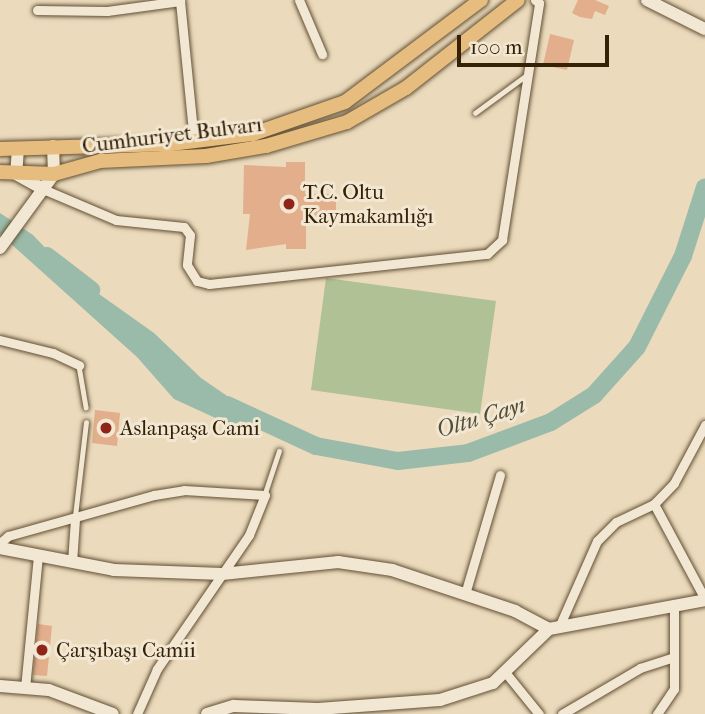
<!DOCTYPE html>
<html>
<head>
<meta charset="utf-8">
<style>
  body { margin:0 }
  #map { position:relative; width:705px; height:714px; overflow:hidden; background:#ebdabc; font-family:"IM FELL French Canon",serif }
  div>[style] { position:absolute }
  .green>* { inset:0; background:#b1c196 }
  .water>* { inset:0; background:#9abbaa }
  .river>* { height:18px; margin:-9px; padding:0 9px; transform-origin:9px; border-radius:9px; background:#9abbaa }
  .building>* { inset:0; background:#e2ae8c }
  .roads { filter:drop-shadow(0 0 2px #624f34) drop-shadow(0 0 2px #624f34) }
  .lane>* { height:4.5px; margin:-2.25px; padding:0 2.25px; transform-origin:2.25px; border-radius:2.25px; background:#f2e7d3 }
  .street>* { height:9px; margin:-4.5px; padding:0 4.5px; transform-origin:4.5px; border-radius:4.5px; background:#f2e7d3 }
  .secondary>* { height:12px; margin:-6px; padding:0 6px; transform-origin:6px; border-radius:6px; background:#f2e7d3 }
  .primary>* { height:14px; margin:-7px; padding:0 7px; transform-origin:7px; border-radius:7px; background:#e6bd7e }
  .dots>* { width:19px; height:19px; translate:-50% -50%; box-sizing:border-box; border:4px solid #f2e7d3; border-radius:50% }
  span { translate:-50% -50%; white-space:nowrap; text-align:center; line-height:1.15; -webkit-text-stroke:6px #f2e7d3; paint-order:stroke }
  .street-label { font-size:21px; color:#342106 }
  .poi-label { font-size:21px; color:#342106 }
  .left { translate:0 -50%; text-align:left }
  .water-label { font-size:23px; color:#534f37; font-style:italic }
  .scale { position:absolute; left:457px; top:35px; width:152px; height:32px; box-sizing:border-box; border:4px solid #342106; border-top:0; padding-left:9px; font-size:21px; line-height:24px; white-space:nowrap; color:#342106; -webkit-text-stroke:5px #f2e7d3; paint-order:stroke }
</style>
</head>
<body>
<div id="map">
  <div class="green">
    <div style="clip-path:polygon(326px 278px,496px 301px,480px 414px,311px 390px)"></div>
  </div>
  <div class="water">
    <div style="clip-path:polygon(0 213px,33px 235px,68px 272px,154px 333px,201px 378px,252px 413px,233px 426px,174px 399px,137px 357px,0 234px)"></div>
  </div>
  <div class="river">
    <div style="left:47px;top:256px;width:56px;rotate:37.7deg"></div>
    <div style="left:227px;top:405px;width:98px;rotate:24.7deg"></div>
    <div style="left:316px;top:446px;width:83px;rotate:10.4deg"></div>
    <div style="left:398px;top:461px;width:70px;rotate:-6.5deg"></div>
    <div style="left:468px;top:453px;width:89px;rotate:-20.5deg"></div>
    <div style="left:551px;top:422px;width:51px;rotate:-32.1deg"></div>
    <div style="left:594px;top:395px;width:64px;rotate:-48.1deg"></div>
    <div style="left:637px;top:347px;width:102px;rotate:-63.2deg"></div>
    <div style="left:683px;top:256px;width:72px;rotate:-72.3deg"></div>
  </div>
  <div class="building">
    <div style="clip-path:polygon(578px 0,595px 0,609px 6px,605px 15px,595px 11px,592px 19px,580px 17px,572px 13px)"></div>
    <div style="clip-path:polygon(550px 34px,574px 40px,567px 70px,543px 65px)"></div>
    <div style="clip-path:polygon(286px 162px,305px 162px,305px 194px,336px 194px,336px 223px,306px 224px,306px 249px,286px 249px,286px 244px,246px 250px,250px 214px,243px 214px,244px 165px,286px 167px)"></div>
    <div style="clip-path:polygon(95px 410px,120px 413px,117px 446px,92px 443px)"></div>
    <div style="clip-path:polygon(38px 624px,52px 626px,47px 676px,33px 675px)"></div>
  </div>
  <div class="roads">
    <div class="lane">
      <div style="left:475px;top:113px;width:66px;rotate:-36.3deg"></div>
      <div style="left:79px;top:366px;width:42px;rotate:80.3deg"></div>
      <div style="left:265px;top:493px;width:44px;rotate:-71.6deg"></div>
      <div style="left:75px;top:516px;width:94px;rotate:-83.3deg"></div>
    </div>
    <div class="street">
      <div style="left:299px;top:0;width:59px;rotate:66.9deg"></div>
      <div style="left:37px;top:10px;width:70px;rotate:0.8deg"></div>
      <div style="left:107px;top:11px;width:74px;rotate:-7.8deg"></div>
      <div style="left:180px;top:1px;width:141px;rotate:84.3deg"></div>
      <div style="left:43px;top:189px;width:79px;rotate:23deg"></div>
      <div style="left:116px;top:220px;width:68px;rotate:5.9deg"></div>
      <div style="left:184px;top:227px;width:10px;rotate:53deg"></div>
      <div style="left:190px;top:235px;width:30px;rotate:96deg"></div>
      <div style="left:187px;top:265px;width:19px;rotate:58deg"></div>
      <div style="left:197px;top:281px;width:12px;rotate:14deg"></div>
      <div style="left:209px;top:284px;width:280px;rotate:-6.2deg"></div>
      <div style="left:487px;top:254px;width:21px;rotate:-43deg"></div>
      <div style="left:502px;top:240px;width:240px;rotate:-81.1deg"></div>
      <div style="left:539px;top:3px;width:5px;rotate:-143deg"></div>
      <div style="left:0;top:340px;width:55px;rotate:13.8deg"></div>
      <div style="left:53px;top:353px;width:29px;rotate:25deg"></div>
      <div style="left:654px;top:504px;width:108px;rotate:61.8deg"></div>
      <div style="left:0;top:543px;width:11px;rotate:-41deg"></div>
      <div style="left:8px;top:536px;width:152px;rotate:-15.7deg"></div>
      <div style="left:154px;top:495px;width:30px;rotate:-9deg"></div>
      <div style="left:184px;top:490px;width:81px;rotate:3.5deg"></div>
      <div style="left:265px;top:495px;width:43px;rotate:111.8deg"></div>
      <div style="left:249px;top:535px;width:163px;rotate:124.5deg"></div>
      <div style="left:157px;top:669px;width:49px;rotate:114deg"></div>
      <div style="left:72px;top:562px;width:43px;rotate:-86deg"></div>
      <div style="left:465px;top:594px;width:124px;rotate:-73.6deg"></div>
      <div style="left:559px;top:627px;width:94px;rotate:-66.2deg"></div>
      <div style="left:597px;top:541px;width:27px;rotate:-45deg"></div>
      <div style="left:616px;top:522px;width:42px;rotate:-25.3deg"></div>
      <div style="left:654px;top:504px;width:29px;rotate:-46deg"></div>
      <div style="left:674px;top:483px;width:66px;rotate:-61.9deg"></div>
      <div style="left:505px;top:672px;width:54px;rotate:51deg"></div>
      <div style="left:25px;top:688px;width:134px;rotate:-84.4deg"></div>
      <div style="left:562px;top:714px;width:91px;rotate:-30.5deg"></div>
      <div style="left:640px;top:668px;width:35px;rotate:-18deg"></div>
      <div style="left:657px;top:714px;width:30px;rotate:-56deg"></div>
      <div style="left:674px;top:689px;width:83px;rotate:-90deg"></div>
    </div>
    <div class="secondary">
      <div style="left:647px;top:0;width:65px;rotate:26.6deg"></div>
      <div style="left:18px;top:148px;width:26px;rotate:94deg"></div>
      <div style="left:16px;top:174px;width:31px;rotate:29deg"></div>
      <div style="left:0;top:248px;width:92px;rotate:-53.9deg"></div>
      <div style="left:54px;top:174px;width:28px;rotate:-92deg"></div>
      <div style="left:0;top:548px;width:116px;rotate:10.9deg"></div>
      <div style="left:114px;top:570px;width:108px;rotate:2.1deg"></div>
      <div style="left:222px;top:574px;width:117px;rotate:-5.9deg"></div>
      <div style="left:338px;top:562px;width:55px;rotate:8.4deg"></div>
      <div style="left:392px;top:570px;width:130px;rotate:18.4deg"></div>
      <div style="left:515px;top:611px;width:38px;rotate:28deg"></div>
      <div style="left:0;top:686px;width:49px;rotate:4.7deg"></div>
      <div style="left:49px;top:690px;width:68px;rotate:20.6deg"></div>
      <div style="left:207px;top:714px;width:28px;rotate:-17deg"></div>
      <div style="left:234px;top:706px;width:84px;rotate:2deg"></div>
      <div style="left:318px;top:709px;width:122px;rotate:-4.2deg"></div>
      <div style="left:440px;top:700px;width:56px;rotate:-17.8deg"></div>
      <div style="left:493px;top:683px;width:78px;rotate:-44deg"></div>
      <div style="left:549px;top:629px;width:159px;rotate:-10.5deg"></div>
    </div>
    <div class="primary">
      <div style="left:0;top:149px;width:171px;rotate:-1.7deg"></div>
      <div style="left:171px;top:144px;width:83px;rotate:-7deg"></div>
      <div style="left:253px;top:134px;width:97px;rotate:-19.2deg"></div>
      <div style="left:345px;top:102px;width:170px;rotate:-36.9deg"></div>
      <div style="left:0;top:172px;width:54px;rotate:2.1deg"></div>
      <div style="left:54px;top:174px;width:48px;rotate:-15.8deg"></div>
      <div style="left:100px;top:161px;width:106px;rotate:-2.7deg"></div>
      <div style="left:206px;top:156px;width:61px;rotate:-9.5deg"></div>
      <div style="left:266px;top:146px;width:84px;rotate:-16.5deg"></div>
      <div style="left:347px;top:122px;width:68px;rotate:-30deg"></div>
      <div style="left:406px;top:88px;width:142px;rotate:-38.2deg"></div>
    </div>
  </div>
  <div class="dots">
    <div style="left:289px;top:204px;background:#8f2418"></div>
    <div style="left:106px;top:428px;background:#8f2418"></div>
    <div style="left:42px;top:650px;background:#8f2418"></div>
  </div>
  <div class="street-label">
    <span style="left:172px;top:135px;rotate:-7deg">Cumhuriyet Bulvarı</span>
  </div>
  <div class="poi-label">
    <span class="left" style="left:303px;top:204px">T.C. Oltu<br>Kaymakamlığı</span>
    <span class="left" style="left:120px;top:428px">Aslanpaşa Cami</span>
    <span class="left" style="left:56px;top:650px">Çarşıbaşı Camii</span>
  </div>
  <div class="water-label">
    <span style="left:481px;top:418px;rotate:-17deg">Oltu Çayı</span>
  </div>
  <div class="scale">100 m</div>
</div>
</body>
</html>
